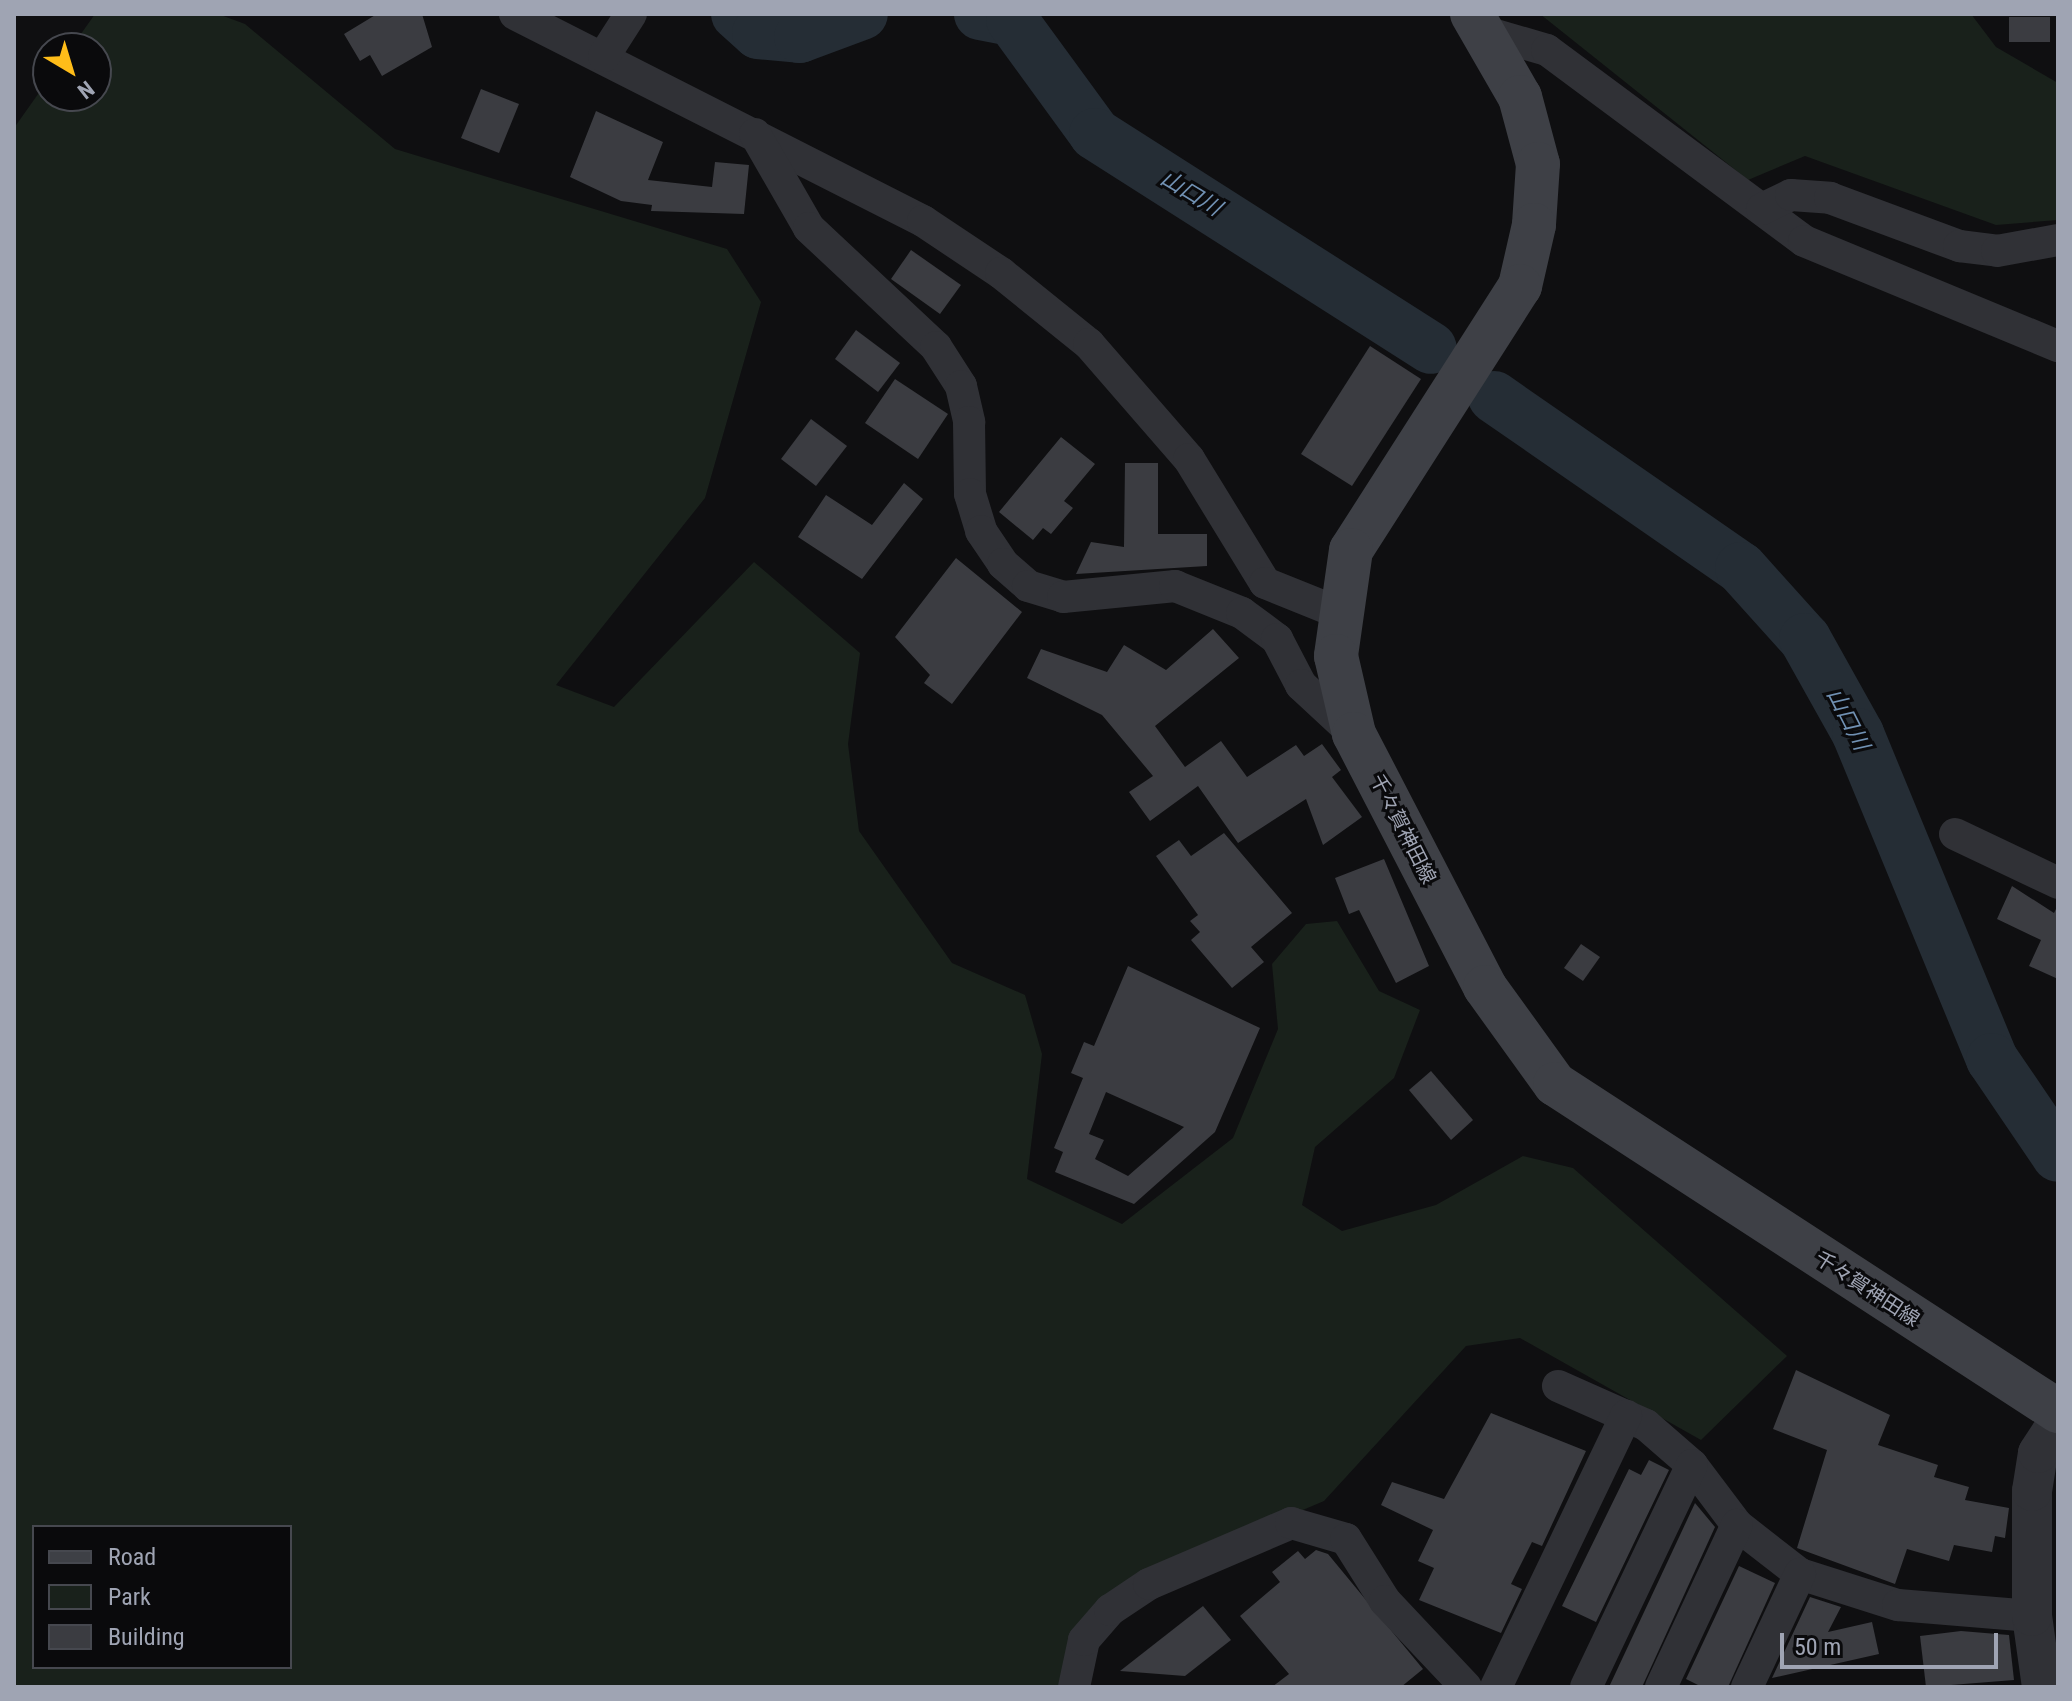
<!DOCTYPE html>
<html>
<head>
<meta charset="utf-8">
<style>
  body { margin:0 }
  #map { position:relative; width:2072px; height:1701px; overflow:hidden; background:#0f0f11; font-family:"Roboto Condensed","Noto Sans JP",sans-serif }
  div>[style] { position:absolute }
  .green>* { inset:0; background:#19211b }
  .stream>* { height:9px; margin:-4.5px; padding:0 4.5px; transform-origin:4.5px; border-radius:4.5px; background:#252d35 }
  .river>* { height:52px; margin:-26px; padding:0 26px; transform-origin:26px; border-radius:26px; background:#252d35 }
  .building>* { inset:0; background:#3b3c41 }
  .minor>* { height:32px; margin:-16px; padding:0 16px; transform-origin:16px; border-radius:16px; background:#303136 }
  .tertiary>* { height:40px; margin:-20px; padding:0 20px; transform-origin:20px; border-radius:20px; background:#303136 }
  .secondary>* { height:44px; margin:-22px; padding:0 22px; transform-origin:22px; border-radius:22px; background:#3e4046 }
  span { translate:-50% -50%; white-space:nowrap; text-align:center; line-height:1.15; -webkit-text-stroke:6px #0a0a0c; paint-order:stroke }
  .street-label { font-size:20px; color:#9fa4b3 }
  .water-label { font-size:22px; color:#7191b3; font-style:italic }
  .frame { position:absolute; inset:0; border:16px solid #9fa4b3; pointer-events:none }
  .legend { position:absolute; left:32px; top:1525px; width:260px; height:144px; box-sizing:border-box; background:#0a0a0c; border:2px solid #46484f; margin:0; padding:10px 14px; list-style:none; font-size:24px; color:#9fa4b3 }
  .legend li { display:flex; align-items:center; gap:16px; height:40px }
  .legend b { width:40px; border:2px solid #46484f }
  .north { position:absolute; left:32px; top:32px; width:80px; height:80px; box-sizing:border-box; background:#0a0a0c; border:2px solid #46484f; border-radius:50%; rotate:142deg; font-size:22px; font-weight:700; line-height:32px; text-align:center; color:#9fa4b3 }
  .north::after { content:''; display:block; margin:auto; width:28px; height:36px; background:#ffbd19; clip-path:polygon(50% 0,100% 100%,50% 72%,0 100%) }
  .scale { position:absolute; left:1780px; top:1633px; width:218px; height:36px; box-sizing:border-box; border:4px solid #9fa4b3; border-top:0; padding-left:10px; font-size:24px; line-height:28px; white-space:nowrap; color:#9fa4b3; -webkit-text-stroke:6px #0a0a0c; paint-order:stroke }
</style>
</head>
<body>
<div id="map">
  <div class="green">
    <div style="clip-path:polygon(evenodd,95px 14px,218px 14px,245px 24px,395px 149px,727px 249px,761px 302px,705px 498px,556px 685px,614px 707px,754px 562px,860px 653px,848px 744px,859px 831px,952px 963px,1025px 995px,1042px 1054px,1027px 1179px,1122px 1224px,1233px 1138px,1278px 1029px,1272px 964px,1306px 924px,1337px 921px,1379px 991px,1420px 1010px,1394px 1078px,1315px 1147px,1302px 1205px,1342px 1231px,1436px 1205px,1523px 1156px,1573px 1168px,1787px 1356px,1701px 1440px,1520px 1338px,1466px 1346px,1324px 1501px,1117px 1589px,1072px 1633px,1058px 1687px,14px 1687px,14px 128px,48px 80px,48px 96px,96px 96px,96px 48px,71px 48px,95px 14px,34px 1527px,290px 1527px,290px 1667px,34px 1667px,34px 1527px)"></div>
    <div style="clip-path:polygon(1540px 14px,1971px 14px,1996px 47px,2058px 83px,2058px 220px,1996px 225px,1805px 156px,1748px 180px)"></div>
  </div>
  <div class="stream">
    <div style="left:1012px;top:20px;width:6px;rotate:-72deg"></div>
  </div>
  <div class="river">
    <div style="left:737px;top:14px;width:28px;rotate:42deg"></div>
    <div style="left:758px;top:33px;width:42px;rotate:5.4deg"></div>
    <div style="left:800px;top:37px;width:66px;rotate:-20.4deg"></div>
    <div style="left:980px;top:14px;width:33px;rotate:11deg"></div>
    <div style="left:1012px;top:20px;width:141px;rotate:53.9deg"></div>
    <div style="left:1095px;top:134px;width:398px;rotate:32.5deg"></div>
    <div style="left:1494px;top:397px;width:300px;rotate:34.7deg"></div>
    <div style="left:1741px;top:568px;width:96px;rotate:48deg"></div>
    <div style="left:1805px;top:639px;width:109px;rotate:60.8deg"></div>
    <div style="left:1858px;top:734px;width:352px;rotate:67.6deg"></div>
    <div style="left:1992px;top:1059px;width:117px;rotate:55.8deg"></div>
  </div>
  <div class="building">
    <div style="clip-path:polygon(377px 14px,422px 14px,432px 47px,382px 76px,370px 55px,360px 61px,344px 34px)"></div>
    <div style="clip-path:polygon(2009px 17px,2050px 17px,2050px 42px,2009px 42px)"></div>
    <div style="clip-path:polygon(481px 89px,519px 104px,499px 153px,461px 138px)"></div>
    <div style="clip-path:polygon(596px 111px,663px 142px,648px 180px,712px 187px,715px 162px,749px 165px,744px 214px,651px 211px,652px 205px,621px 201px,570px 177px)"></div>
    <div style="clip-path:polygon(911px 250px,961px 285px,940px 314px,891px 279px)"></div>
    <div style="clip-path:polygon(856px 330px,900px 363px,878px 392px,835px 359px)"></div>
    <div style="clip-path:polygon(1370px 346px,1421px 379px,1352px 486px,1301px 454px)"></div>
    <div style="clip-path:polygon(895px 379px,948px 414px,918px 459px,865px 423px)"></div>
    <div style="clip-path:polygon(811px 419px,847px 446px,816px 486px,781px 459px)"></div>
    <div style="clip-path:polygon(1061px 437px,1095px 464px,1064px 501px,1073px 508px,1051px 534px,1043px 528px,1033px 540px,999px 512px)"></div>
    <div style="clip-path:polygon(1125px 463px,1158px 463px,1158px 534px,1207px 534px,1207px 566px,1076px 574px,1091px 542px,1124px 547px)"></div>
    <div style="clip-path:polygon(904px 483px,923px 499px,862px 579px,798px 537px,826px 495px,872px 525px)"></div>
    <div style="clip-path:polygon(956px 558px,1022px 612px,952px 704px,924px 683px,930px 675px,895px 637px)"></div>
    <div style="clip-path:polygon(1213px 629px,1239px 658px,1155px 726px,1185px 767px,1221px 741px,1247px 777px,1296px 745px,1304px 756px,1322px 744px,1341px 770px,1332px 777px,1362px 817px,1323px 845px,1306px 799px,1238px 843px,1198px 786px,1150px 821px,1129px 792px,1153px 776px,1102px 715px,1027px 678px,1041px 649px,1107px 672px,1124px 645px,1166px 670px)"></div>
    <div style="clip-path:polygon(1224px 833px,1292px 913px,1251px 947px,1264px 962px,1232px 988px,1191px 940px,1200px 932px,1190px 921px,1198px 915px,1156px 856px,1179px 840px,1191px 856px)"></div>
    <div style="clip-path:polygon(1384px 859px,1429px 966px,1396px 983px,1359px 910px,1349px 914px,1335px 878px)"></div>
    <div style="clip-path:polygon(2012px 886px,2054px 913px,2058px 905px,2058px 979px,2029px 966px,2041px 940px,1997px 919px)"></div>
    <div style="clip-path:polygon(1581px 944px,1600px 957px,1583px 981px,1564px 968px)"></div>
    <div style="clip-path:polygon(evenodd,1128px 966px,1260px 1028px,1215px 1132px,1134px 1204px,1055px 1172px,1063px 1152px,1054px 1148px,1083px 1078px,1071px 1073px,1084px 1042px,1094px 1046px,1128px 966px,1106px 1092px,1184px 1127px,1128px 1176px,1095px 1159px,1104px 1140px,1089px 1134px,1106px 1092px)"></div>
    <div style="clip-path:polygon(1431px 1071px,1473px 1120px,1451px 1140px,1409px 1090px)"></div>
    <div style="clip-path:polygon(1796px 1370px,1890px 1415px,1878px 1445px,1938px 1465px,1934px 1477px,1969px 1487px,1965px 1500px,2009px 1508px,2005px 1538px,1995px 1536px,1992px 1552px,1954px 1545px,1949px 1561px,1907px 1549px,1895px 1584px,1797px 1548px,1827px 1450px,1773px 1429px)"></div>
    <div style="clip-path:polygon(1491px 1413px,1586px 1451px,1542px 1546px,1532px 1542px,1511px 1584px,1522px 1589px,1501px 1633px,1419px 1600px,1434px 1568px,1418px 1561px,1433px 1530px,1381px 1505px,1392px 1482px,1444px 1499px)"></div>
    <div style="clip-path:polygon(1649px 1460px,1669px 1470px,1596px 1622px,1562px 1606px,1629px 1469px,1641px 1475px)"></div>
    <div style="clip-path:polygon(1695px 1503px,1715px 1527px,1642px 1687px,1609px 1687px)"></div>
    <div style="clip-path:polygon(1316px 1550px,1328px 1554px,1423px 1669px,1401px 1687px,1272px 1687px,1289px 1674px,1240px 1616px,1280px 1582px,1272px 1572px,1298px 1551px,1305px 1559px)"></div>
    <div style="clip-path:polygon(1739px 1566px,1775px 1583px,1728px 1687px,1702px 1687px,1686px 1679px)"></div>
    <div style="clip-path:polygon(1810px 1597px,1841px 1607px,1828px 1632px,1872px 1622px,1879px 1654px,1772px 1678px)"></div>
    <div style="clip-path:polygon(1203px 1606px,1231px 1640px,1185px 1676px,1120px 1671px)"></div>
    <div style="clip-path:polygon(1961px 1631px,2009px 1635px,2014px 1680px,1926px 1687px,1920px 1636px)"></div>
  </div>
  <div class="minor">
    <div style="left:515px;top:14px;width:458px;rotate:26.9deg"></div>
    <div style="left:923px;top:221px;width:94px;rotate:33.7deg"></div>
    <div style="left:1001px;top:273px;width:113px;rotate:38.9deg"></div>
    <div style="left:1089px;top:344px;width:152px;rotate:49deg"></div>
    <div style="left:1189px;top:459px;width:145px;rotate:58.5deg"></div>
    <div style="left:1265px;top:583px;width:78px;rotate:21.9deg"></div>
    <div style="left:1489px;top:33px;width:60px;rotate:16.3deg"></div>
    <div style="left:1547px;top:50px;width:320px;rotate:36.6deg"></div>
    <div style="left:1804px;top:241px;width:275px;rotate:22.5deg"></div>
    <div style="left:604px;top:56px;width:50px;rotate:-57.3deg"></div>
    <div style="left:755px;top:134px;width:108px;rotate:60.1deg"></div>
    <div style="left:809px;top:228px;width:174px;rotate:43.1deg"></div>
    <div style="left:936px;top:347px;width:46px;rotate:57.3deg"></div>
    <div style="left:961px;top:386px;width:37px;rotate:77deg"></div>
    <div style="left:969px;top:422px;width:72px;rotate:89.2deg"></div>
    <div style="left:970px;top:494px;width:39px;rotate:73deg"></div>
    <div style="left:981px;top:531px;width:40px;rotate:56deg"></div>
    <div style="left:1003px;top:564px;width:33px;rotate:41deg"></div>
    <div style="left:1028px;top:586px;width:37px;rotate:17deg"></div>
    <div style="left:1063px;top:597px;width:113px;rotate:-5.6deg"></div>
    <div style="left:1175px;top:586px;width:72px;rotate:21.9deg"></div>
    <div style="left:1242px;top:613px;width:44px;rotate:36.6deg"></div>
    <div style="left:1277px;top:639px;width:52px;rotate:62.4deg"></div>
    <div style="left:1301px;top:685px;width:72px;rotate:42.8deg"></div>
    <div style="left:1762px;top:209px;width:32px;rotate:-26deg"></div>
    <div style="left:1791px;top:195px;width:39px;rotate:4deg"></div>
    <div style="left:1830px;top:198px;width:138px;rotate:20.4deg"></div>
    <div style="left:1959px;top:246px;width:38px;rotate:7deg"></div>
    <div style="left:1997px;top:251px;width:62px;rotate:-10.2deg"></div>
    <div style="left:1955px;top:834px;width:114px;rotate:25.4deg"></div>
    <div style="left:1558px;top:1386px;width:96px;rotate:23.9deg"></div>
    <div style="left:1646px;top:1425px;width:61px;rotate:41deg"></div>
    <div style="left:1692px;top:1465px;width:75px;rotate:53.1deg"></div>
    <div style="left:1737px;top:1525px;width:80px;rotate:37.9deg"></div>
    <div style="left:1800px;top:1574px;width:103px;rotate:17.6deg"></div>
    <div style="left:1898px;top:1605px;width:134px;rotate:4.7deg"></div>
    <div style="left:1074px;top:1687px;width:48px;rotate:-78deg"></div>
    <div style="left:1084px;top:1640px;width:40px;rotate:-49deg"></div>
    <div style="left:1110px;top:1610px;width:47px;rotate:-33.7deg"></div>
    <div style="left:1149px;top:1584px;width:155px;rotate:-23.2deg"></div>
    <div style="left:1291px;top:1523px;width:57px;rotate:16.2deg"></div>
    <div style="left:1346px;top:1539px;width:73px;rotate:57.8deg"></div>
    <div style="left:1385px;top:1601px;width:118px;rotate:46.7deg"></div>
    <div style="left:1496px;top:1687px;width:301px;rotate:-64.4deg"></div>
    <div style="left:1586px;top:1687px;width:246px;rotate:-64.5deg"></div>
    <div style="left:1661px;top:1687px;width:179px;rotate:-64.9deg"></div>
    <div style="left:1747px;top:1687px;width:125px;rotate:-64.9deg"></div>
  </div>
  <div class="tertiary">
    <div style="left:2042px;top:1687px;width:72px;rotate:-98deg"></div>
    <div style="left:2032px;top:1616px;width:125px;rotate:-90deg"></div>
    <div style="left:2032px;top:1491px;width:38px;rotate:-81deg"></div>
    <div style="left:2038px;top:1453px;width:37px;rotate:-57deg"></div>
  </div>
  <div class="secondary">
    <div style="left:1472px;top:14px;width:96px;rotate:60deg"></div>
    <div style="left:1520px;top:97px;width:69px;rotate:75deg"></div>
    <div style="left:1538px;top:164px;width:61px;rotate:93.8deg"></div>
    <div style="left:1534px;top:225px;width:63px;rotate:102.9deg"></div>
    <div style="left:1520px;top:286px;width:313px;rotate:122.6deg"></div>
    <div style="left:1351px;top:550px;width:107px;rotate:98.1deg"></div>
    <div style="left:1336px;top:656px;width:80px;rotate:77deg"></div>
    <div style="left:1354px;top:734px;width:285px;rotate:62.6deg"></div>
    <div style="left:1485px;top:987px;width:120px;rotate:54.2deg"></div>
    <div style="left:1555px;top:1084px;width:600px;rotate:33.03deg"></div>
  </div>
  <div class="street-label">
    <span style="left:1403px;top:829px;rotate:63deg">千々賀神田線</span>
    <span style="left:1867px;top:1289px;rotate:33deg">千々賀神田線</span>
  </div>
  <div class="water-label">
    <span style="left:1191px;top:193px;rotate:31deg">山口川</span>
    <span style="left:1848px;top:719px;rotate:63deg">山口川</span>
  </div>
  <div class="frame"></div>
  <ul class="legend">
  <li><b style="height:10px;background:#3e4046"></b>Road</li>
  <li><b style="height:22px;background:#19211b"></b>Park</li>
  <li><b style="height:22px;background:#3b3c41"></b>Building</li>
  </ul>
  <div class="north">N</div>
  <div class="scale">50 m</div>
</div>
</body>
</html>
